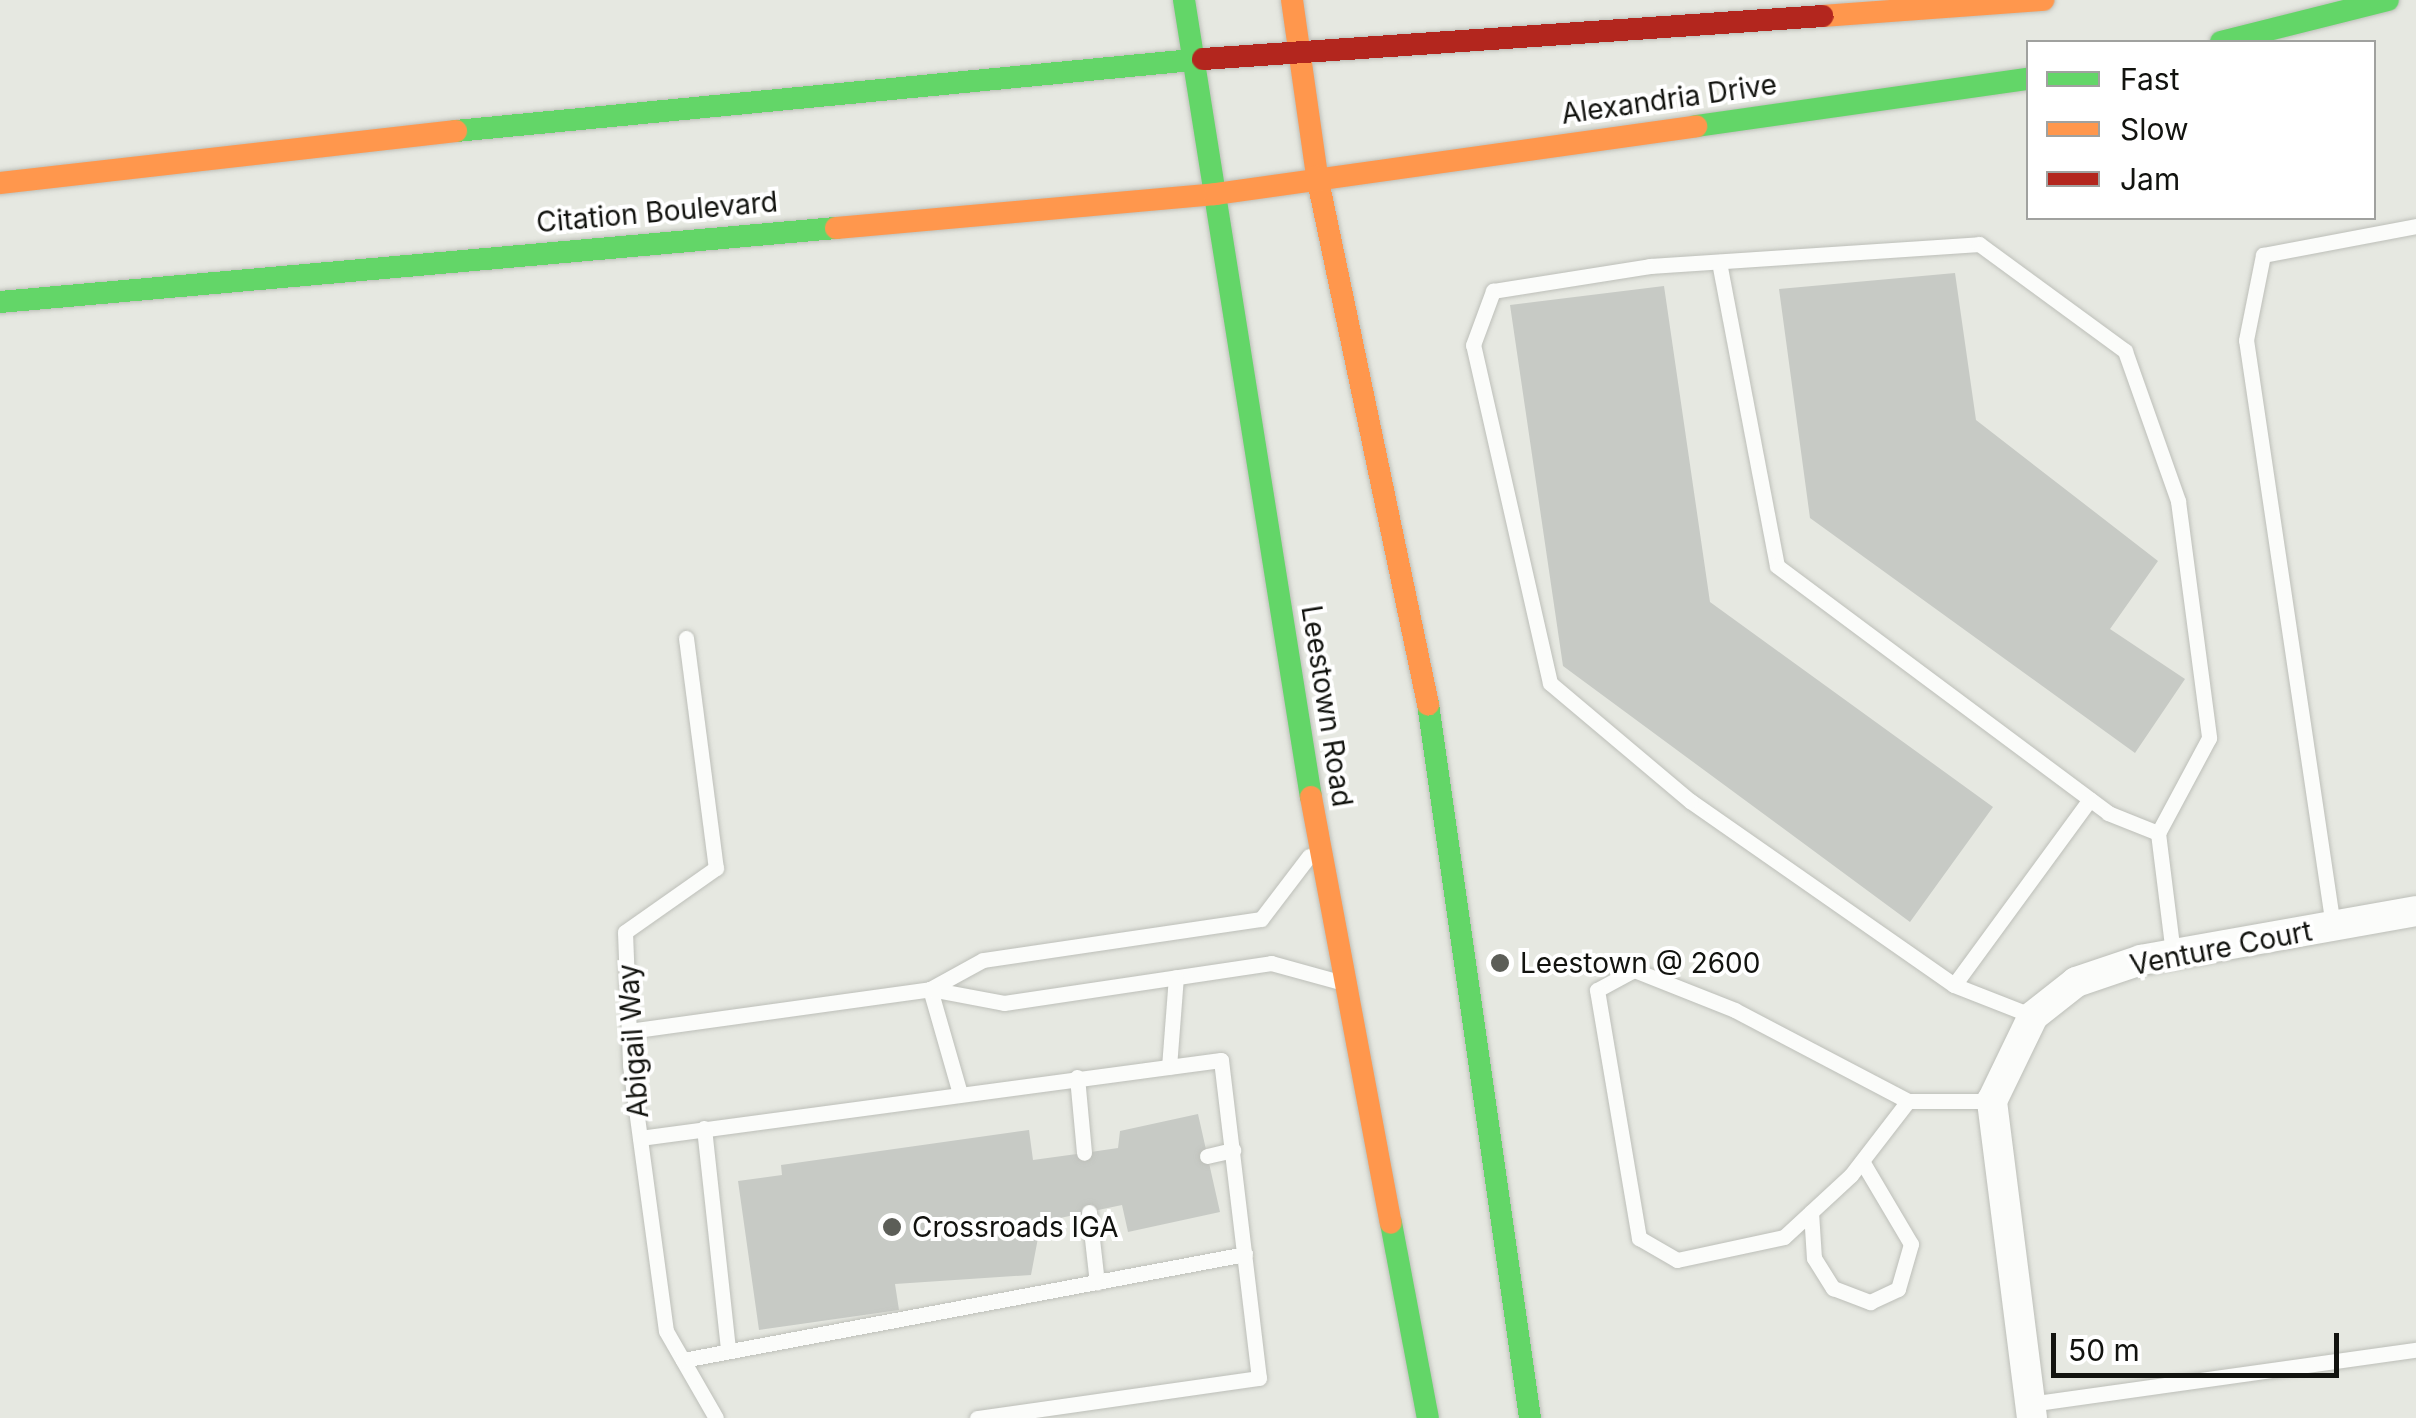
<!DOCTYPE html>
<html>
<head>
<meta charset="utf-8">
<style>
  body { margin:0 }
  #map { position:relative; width:2416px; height:1418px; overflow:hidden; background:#e6e8e1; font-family:Inter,sans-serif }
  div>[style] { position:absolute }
  .building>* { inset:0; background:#c7cac5 }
  .roads { filter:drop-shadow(0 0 2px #bdbfb9) drop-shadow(0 0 2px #bdbfb9) }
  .lane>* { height:15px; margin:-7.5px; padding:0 7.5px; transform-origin:7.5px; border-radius:7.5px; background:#fbfcfa }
  .street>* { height:30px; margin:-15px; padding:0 15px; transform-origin:15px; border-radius:15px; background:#fbfcfa }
  .fast>* { height:22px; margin:-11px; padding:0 11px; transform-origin:11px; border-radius:11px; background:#63d668 }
  .slow>* { height:22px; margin:-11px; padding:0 11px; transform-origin:11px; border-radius:11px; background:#ff974d }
  .jam>* { height:22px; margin:-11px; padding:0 11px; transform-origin:11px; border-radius:11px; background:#b3261e }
  .dots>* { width:28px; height:28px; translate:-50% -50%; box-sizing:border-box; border:5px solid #fff; border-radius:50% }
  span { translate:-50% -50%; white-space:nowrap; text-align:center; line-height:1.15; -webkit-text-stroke:8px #fff; paint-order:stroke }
  .street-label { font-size:28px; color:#12130f }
  .poi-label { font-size:28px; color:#12130f }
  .left { translate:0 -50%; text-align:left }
  .legend { position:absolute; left:2026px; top:40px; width:350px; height:180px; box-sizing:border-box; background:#fff; border:2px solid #a0a19f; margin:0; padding:12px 18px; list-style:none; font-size:30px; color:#12130f }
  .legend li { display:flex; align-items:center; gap:20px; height:50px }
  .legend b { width:50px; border:2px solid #a0a19f }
  .scale { position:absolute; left:2051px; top:1333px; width:288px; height:45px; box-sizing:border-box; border:5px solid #12130f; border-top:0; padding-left:12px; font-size:30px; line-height:35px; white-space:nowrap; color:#12130f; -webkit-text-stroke:8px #fff; paint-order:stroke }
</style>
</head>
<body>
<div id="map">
  <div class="building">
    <div style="clip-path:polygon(1955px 273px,1976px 420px,2158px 561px,2110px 629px,2185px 679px,2135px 753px,1810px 518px,1779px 289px)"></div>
    <div style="clip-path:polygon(1664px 286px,1710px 602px,1993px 807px,1910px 922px,1563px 666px,1510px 305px)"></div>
    <div style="clip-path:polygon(1198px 1114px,1220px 1212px,1128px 1232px,1122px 1205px,1041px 1222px,1031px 1275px,895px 1284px,899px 1310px,759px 1330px,738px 1181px,782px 1175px,781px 1165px,1029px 1130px,1033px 1160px,1084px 1153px,1118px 1148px,1120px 1131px)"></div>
  </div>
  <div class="roads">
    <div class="lane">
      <div style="left:1719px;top:262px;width:309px;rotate:79.2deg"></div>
      <div style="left:1777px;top:566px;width:413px;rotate:36.7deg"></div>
      <div style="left:2108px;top:813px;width:54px;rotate:21.8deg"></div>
      <div style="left:686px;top:638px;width:232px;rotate:82.6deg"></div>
      <div style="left:716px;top:868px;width:111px;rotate:144.9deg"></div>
      <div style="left:625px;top:932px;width:133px;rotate:87.8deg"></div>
      <div style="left:630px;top:1065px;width:268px;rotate:82.3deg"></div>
      <div style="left:666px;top:1331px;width:100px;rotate:60.1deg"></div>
      <div style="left:2333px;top:926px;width:592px;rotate:-98.44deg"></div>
      <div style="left:2246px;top:340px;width:87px;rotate:-78.7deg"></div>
      <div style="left:2263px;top:255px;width:156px;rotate:-10.7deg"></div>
      <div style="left:1954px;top:985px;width:230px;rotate:-53.8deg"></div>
      <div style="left:930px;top:989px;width:60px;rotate:-28.7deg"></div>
      <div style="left:983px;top:960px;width:281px;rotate:-8.4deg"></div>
      <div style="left:1261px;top:919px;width:79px;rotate:-52.7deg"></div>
      <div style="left:930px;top:989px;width:105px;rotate:74deg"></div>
      <div style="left:2033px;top:1016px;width:85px;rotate:-158.6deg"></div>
      <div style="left:1954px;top:985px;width:322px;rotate:-145.1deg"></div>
      <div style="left:1690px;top:801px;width:183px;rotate:-139.9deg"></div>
      <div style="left:1550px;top:683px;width:347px;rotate:-102.8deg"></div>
      <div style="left:1473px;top:345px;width:58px;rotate:-69.7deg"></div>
      <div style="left:1493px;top:291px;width:159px;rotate:-9deg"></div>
      <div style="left:1650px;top:266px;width:330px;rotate:-3.8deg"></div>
      <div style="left:1979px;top:244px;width:181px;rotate:36.2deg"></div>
      <div style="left:2125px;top:351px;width:159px;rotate:70.5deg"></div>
      <div style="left:2178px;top:501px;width:239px;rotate:82.5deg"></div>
      <div style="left:2209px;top:738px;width:108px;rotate:118.2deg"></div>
      <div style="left:2158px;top:833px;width:122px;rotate:82.9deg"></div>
      <div style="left:629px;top:1031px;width:304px;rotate:-7.9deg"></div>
      <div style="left:930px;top:989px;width:75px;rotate:10.7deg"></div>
      <div style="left:1004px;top:1003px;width:270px;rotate:-8.5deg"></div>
      <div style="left:1271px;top:963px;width:72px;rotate:15.4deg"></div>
      <div style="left:1169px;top:1067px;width:90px;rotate:-85.6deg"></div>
      <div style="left:1077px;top:1077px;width:76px;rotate:84.7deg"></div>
      <div style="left:1908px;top:1101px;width:195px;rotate:-152.3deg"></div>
      <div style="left:1735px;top:1010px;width:109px;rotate:-158.4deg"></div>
      <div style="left:1634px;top:970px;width:42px;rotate:151.6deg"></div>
      <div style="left:1597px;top:990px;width:252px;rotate:80.4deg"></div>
      <div style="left:1639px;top:1238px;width:44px;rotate:30.1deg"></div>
      <div style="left:1677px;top:1260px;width:109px;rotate:-12.1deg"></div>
      <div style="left:1784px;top:1237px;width:91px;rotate:-42.8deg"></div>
      <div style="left:1851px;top:1175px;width:93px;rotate:-52.4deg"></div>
      <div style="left:1908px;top:1101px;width:84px"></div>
      <div style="left:704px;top:1128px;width:223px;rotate:83.8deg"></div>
      <div style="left:640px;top:1138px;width:586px;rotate:-7.65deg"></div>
      <div style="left:1221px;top:1060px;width:320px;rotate:83.2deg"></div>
      <div style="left:1259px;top:1378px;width:285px;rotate:171.9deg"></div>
      <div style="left:1207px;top:1156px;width:27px;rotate:-13deg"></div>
      <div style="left:1089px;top:1212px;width:71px;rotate:83.6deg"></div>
      <div style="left:1811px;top:1212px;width:46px;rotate:86.3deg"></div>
      <div style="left:1814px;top:1258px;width:36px;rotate:58deg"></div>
      <div style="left:1833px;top:1288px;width:40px;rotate:21deg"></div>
      <div style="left:1870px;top:1302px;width:31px;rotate:-25deg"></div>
      <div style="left:1898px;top:1289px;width:47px;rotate:-73.9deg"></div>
      <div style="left:1911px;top:1244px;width:96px;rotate:-120.6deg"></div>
      <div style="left:683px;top:1360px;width:572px;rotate:-10.68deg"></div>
      <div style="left:2030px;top:1404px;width:390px;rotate:-8deg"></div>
    </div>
    <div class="street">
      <div style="left:2032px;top:1418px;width:320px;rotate:-97.2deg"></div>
      <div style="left:1992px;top:1101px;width:94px;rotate:-64.2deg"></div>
      <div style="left:2033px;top:1016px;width:55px;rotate:-38.3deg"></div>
      <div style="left:2076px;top:982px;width:69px;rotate:-18.7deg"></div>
      <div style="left:2141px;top:960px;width:279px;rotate:-10.1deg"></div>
    </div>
    <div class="fast">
      <div style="left:1184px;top:0;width:807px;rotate:80.95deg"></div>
      <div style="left:2221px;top:42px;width:172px;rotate:-14.1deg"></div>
      <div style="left:1696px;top:126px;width:335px;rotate:-8.1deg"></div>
      <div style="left:456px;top:131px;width:750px;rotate:-5.51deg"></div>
      <div style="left:0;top:302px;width:839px;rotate:-5.06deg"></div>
      <div style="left:1428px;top:704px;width:721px;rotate:81.87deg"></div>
      <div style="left:1391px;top:1223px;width:198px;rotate:79.3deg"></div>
    </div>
    <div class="slow">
      <div style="left:1292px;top:0;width:178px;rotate:81.9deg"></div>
      <div style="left:1317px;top:176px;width:540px;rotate:78.13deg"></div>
      <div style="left:1823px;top:16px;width:221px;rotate:-4.2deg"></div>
      <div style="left:0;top:183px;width:459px;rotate:-6.5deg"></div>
      <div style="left:836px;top:228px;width:381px;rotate:-5.1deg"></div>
      <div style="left:1215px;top:194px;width:486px;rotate:-8deg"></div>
      <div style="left:1311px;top:797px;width:433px;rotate:79.4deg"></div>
    </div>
    <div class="jam">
      <div style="left:1203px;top:59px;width:621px;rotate:-3.97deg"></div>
    </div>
  </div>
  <div class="dots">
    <div style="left:1500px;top:963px;background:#5c5e58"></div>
    <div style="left:892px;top:1227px;background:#5c5e58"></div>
  </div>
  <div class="street-label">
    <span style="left:1669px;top:99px;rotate:-8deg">Alexandria Drive</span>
    <span style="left:657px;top:212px;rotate:-5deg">Citation Boulevard</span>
    <span style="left:1327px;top:706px;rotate:81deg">Leestown Road</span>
    <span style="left:2221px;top:948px;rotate:-11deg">Venture Court</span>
    <span style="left:633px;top:1041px;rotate:-94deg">Abigail Way</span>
  </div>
  <div class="poi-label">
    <span class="left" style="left:1520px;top:963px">Leestown @ 2600</span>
    <span class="left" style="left:912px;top:1227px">Crossroads IGA</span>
  </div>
  <ul class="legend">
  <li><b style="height:12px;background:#63d668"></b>Fast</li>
  <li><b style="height:12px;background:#ff974d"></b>Slow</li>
  <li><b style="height:12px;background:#b3261e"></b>Jam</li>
  </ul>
  <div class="scale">50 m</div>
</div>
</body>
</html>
